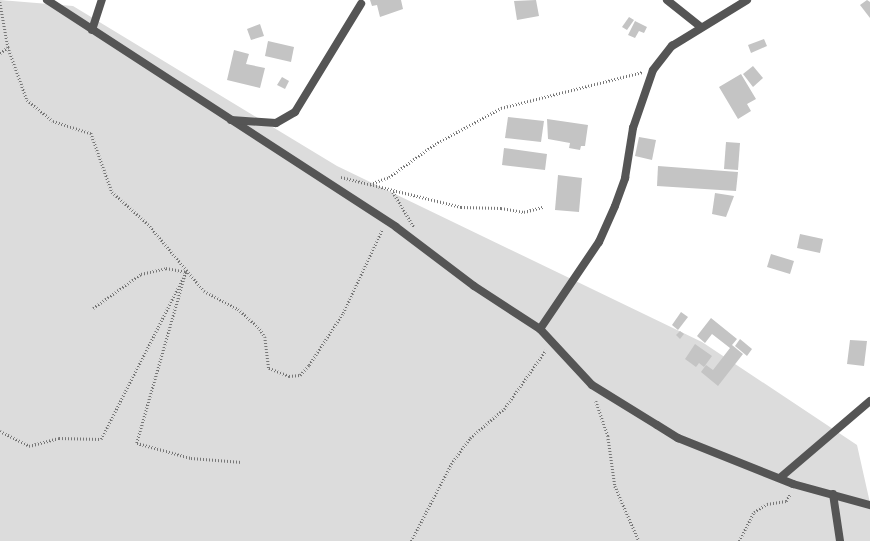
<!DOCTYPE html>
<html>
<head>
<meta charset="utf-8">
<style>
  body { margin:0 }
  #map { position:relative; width:870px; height:541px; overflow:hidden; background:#fff; font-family:Cabin,sans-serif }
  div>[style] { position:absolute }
  .green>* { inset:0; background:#dcdcdc }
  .building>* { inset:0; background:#c4c4c4 }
  .path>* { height:2.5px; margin-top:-1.25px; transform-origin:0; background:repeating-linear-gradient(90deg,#777 0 1px,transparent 0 3px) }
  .street>* { height:8px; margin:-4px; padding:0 4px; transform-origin:4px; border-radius:4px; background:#555 }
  span { translate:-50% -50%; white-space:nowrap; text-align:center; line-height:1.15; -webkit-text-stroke:3.5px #fff; paint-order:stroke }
</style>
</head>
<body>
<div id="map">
  <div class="green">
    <div style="clip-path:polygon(0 0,73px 6px,337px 166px,702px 342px,857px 445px,870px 503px,870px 541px,0 541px)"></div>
  </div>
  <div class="building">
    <div style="clip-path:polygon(370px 0,401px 0,403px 9px,380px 17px,377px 5px,372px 6px)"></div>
    <div style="clip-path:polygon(536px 0,539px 16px,517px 20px,514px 1px)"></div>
    <div style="clip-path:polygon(867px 0,870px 2px,870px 18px,860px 5px)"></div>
    <div style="clip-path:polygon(629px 17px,634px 20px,627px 30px,622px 27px)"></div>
    <div style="clip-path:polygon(635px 21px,647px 27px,644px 33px,639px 31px,635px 38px,628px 35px)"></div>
    <div style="clip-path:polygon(260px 24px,264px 36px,251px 40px,247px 29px)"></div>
    <div style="clip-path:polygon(764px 39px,767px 46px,751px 53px,748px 45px)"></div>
    <div style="clip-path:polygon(268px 41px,294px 47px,291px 62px,265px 56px)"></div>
    <div style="clip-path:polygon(234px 50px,249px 54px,246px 64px,265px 68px,260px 88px,227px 80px)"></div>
    <div style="clip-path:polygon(753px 66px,763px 78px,753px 87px,743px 74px)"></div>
    <div style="clip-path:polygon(741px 74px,756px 99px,747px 104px,751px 111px,738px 119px,719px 87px)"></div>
    <div style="clip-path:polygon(282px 77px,289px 81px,285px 89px,277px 85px)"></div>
    <div style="clip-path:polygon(508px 117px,544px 121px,541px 142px,505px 138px)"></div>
    <div style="clip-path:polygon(547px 119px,588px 125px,585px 146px,581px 146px,580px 150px,569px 148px,570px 143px,548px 139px)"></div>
    <div style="clip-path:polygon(639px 137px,656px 140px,652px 160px,635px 156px)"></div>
    <div style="clip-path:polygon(726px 142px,740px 143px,738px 170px,724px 169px)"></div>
    <div style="clip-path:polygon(504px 148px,547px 154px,545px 170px,502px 165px)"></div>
    <div style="clip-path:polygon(658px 166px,738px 172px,736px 191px,657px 186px)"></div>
    <div style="clip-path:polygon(558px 175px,582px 178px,579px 212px,555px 210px)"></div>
    <div style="clip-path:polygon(715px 193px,734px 196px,726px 217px,712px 214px)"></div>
    <div style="clip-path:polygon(800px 234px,823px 239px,820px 253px,797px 248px)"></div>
    <div style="clip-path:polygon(771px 254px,794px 261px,790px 274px,767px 267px)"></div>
    <div style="clip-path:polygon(681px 312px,688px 317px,678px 330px,672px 325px)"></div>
    <div style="clip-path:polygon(711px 318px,737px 339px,732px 345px,743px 354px,718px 386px,701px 372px,706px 365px,713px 370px,730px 348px,712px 334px,705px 343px,697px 336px)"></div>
    <div style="clip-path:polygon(680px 331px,684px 334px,680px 339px,676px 335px)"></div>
    <div style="clip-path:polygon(740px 339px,752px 349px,747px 356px,735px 346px)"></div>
    <div style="clip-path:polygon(850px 340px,867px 341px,864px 366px,847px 364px)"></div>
    <div style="clip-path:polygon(695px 344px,712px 356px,704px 367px,699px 363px,696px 367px,685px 359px)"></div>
  </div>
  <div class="path">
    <div style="left:0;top:2px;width:46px;rotate:79.9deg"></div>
    <div style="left:8px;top:47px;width:56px;rotate:70.3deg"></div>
    <div style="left:27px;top:100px;width:33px;rotate:39deg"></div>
    <div style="left:53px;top:121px;width:40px;rotate:18deg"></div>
    <div style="left:91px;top:133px;width:63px;rotate:70.4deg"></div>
    <div style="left:112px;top:192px;width:48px;rotate:41.6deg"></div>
    <div style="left:148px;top:224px;width:87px;rotate:50.1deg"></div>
    <div style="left:204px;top:291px;width:38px;rotate:28deg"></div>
    <div style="left:238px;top:309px;width:30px;rotate:42deg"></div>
    <div style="left:260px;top:329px;width:9px;rotate:58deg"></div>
    <div style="left:265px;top:337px;width:31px;rotate:83deg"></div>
    <div style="left:269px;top:368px;width:22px;rotate:22deg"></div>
    <div style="left:289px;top:376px;width:11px;rotate:-5deg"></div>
    <div style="left:300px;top:375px;width:13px;rotate:-48deg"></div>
    <div style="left:309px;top:365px;width:62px;rotate:-56.8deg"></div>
    <div style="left:343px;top:313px;width:92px;rotate:-64.8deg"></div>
    <div style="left:0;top:53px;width:10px;rotate:-37deg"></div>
    <div style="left:341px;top:177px;width:124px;rotate:14deg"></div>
    <div style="left:461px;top:207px;width:40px;rotate:1.4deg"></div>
    <div style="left:501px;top:208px;width:23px;rotate:10deg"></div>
    <div style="left:524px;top:212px;width:20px;rotate:-15deg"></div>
    <div style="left:370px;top:184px;width:20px;rotate:-20deg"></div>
    <div style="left:389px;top:177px;width:57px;rotate:-35.7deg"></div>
    <div style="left:435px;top:144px;width:75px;rotate:-28.6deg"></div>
    <div style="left:501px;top:108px;width:146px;rotate:-14.3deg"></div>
    <div style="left:393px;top:192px;width:41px;rotate:59deg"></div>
    <div style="left:93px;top:308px;width:59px;rotate:-35.3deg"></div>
    <div style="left:141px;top:274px;width:26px;rotate:-13deg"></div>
    <div style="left:166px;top:268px;width:20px;rotate:11deg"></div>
    <div style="left:596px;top:401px;width:37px;rotate:71deg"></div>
    <div style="left:608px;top:436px;width:50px;rotate:82deg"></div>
    <div style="left:615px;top:486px;width:60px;rotate:66.4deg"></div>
    <div style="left:0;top:431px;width:33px;rotate:27deg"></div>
    <div style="left:29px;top:446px;width:31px;rotate:-15deg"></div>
    <div style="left:59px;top:438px;width:42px;rotate:1.4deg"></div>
    <div style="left:101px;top:439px;width:187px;rotate:-63deg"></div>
    <div style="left:186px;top:272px;width:178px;rotate:106deg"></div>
    <div style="left:137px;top:443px;width:56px;rotate:15.5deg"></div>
    <div style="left:191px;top:458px;width:51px;rotate:4.5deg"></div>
    <div style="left:411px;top:541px;width:87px;rotate:-62.5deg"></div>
    <div style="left:451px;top:464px;width:32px;rotate:-54deg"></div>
    <div style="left:470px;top:438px;width:45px;rotate:-40.5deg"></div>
    <div style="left:504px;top:409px;width:72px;rotate:-54.6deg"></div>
    <div style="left:739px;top:541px;width:33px;rotate:-63deg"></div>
    <div style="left:754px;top:512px;width:15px;rotate:-32deg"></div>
    <div style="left:767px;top:504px;width:19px;rotate:-9deg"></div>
    <div style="left:786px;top:501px;width:8px;rotate:-60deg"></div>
  </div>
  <div class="street">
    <div style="left:47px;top:0;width:416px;rotate:33deg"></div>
    <div style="left:396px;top:227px;width:98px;rotate:37.1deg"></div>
    <div style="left:474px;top:286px;width:79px;rotate:33.1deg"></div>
    <div style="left:540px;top:329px;width:76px;rotate:47.1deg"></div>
    <div style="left:592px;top:385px;width:76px;rotate:31.6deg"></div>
    <div style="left:657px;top:425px;width:25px;rotate:32deg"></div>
    <div style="left:678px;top:438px;width:124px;rotate:21.8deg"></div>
    <div style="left:793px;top:484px;width:80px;rotate:15.3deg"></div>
    <div style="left:667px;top:0;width:43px;rotate:38.5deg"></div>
    <div style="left:92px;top:30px;width:32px;rotate:-72deg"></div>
    <div style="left:231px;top:120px;width:45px;rotate:3.8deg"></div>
    <div style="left:276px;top:123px;width:22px;rotate:-30deg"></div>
    <div style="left:295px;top:112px;width:127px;rotate:-58.6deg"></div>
    <div style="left:540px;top:329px;width:105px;rotate:-55.9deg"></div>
    <div style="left:599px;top:242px;width:39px;rotate:-66deg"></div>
    <div style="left:615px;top:206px;width:30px;rotate:-70deg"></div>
    <div style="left:625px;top:178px;width:51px;rotate:-80.9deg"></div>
    <div style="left:633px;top:128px;width:61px;rotate:-71deg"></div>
    <div style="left:653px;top:70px;width:31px;rotate:-52deg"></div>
    <div style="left:672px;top:46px;width:88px;rotate:-31.5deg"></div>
    <div style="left:781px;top:477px;width:117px;rotate:-40.5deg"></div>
    <div style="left:833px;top:494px;width:48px;rotate:81.5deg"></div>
  </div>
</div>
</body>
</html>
